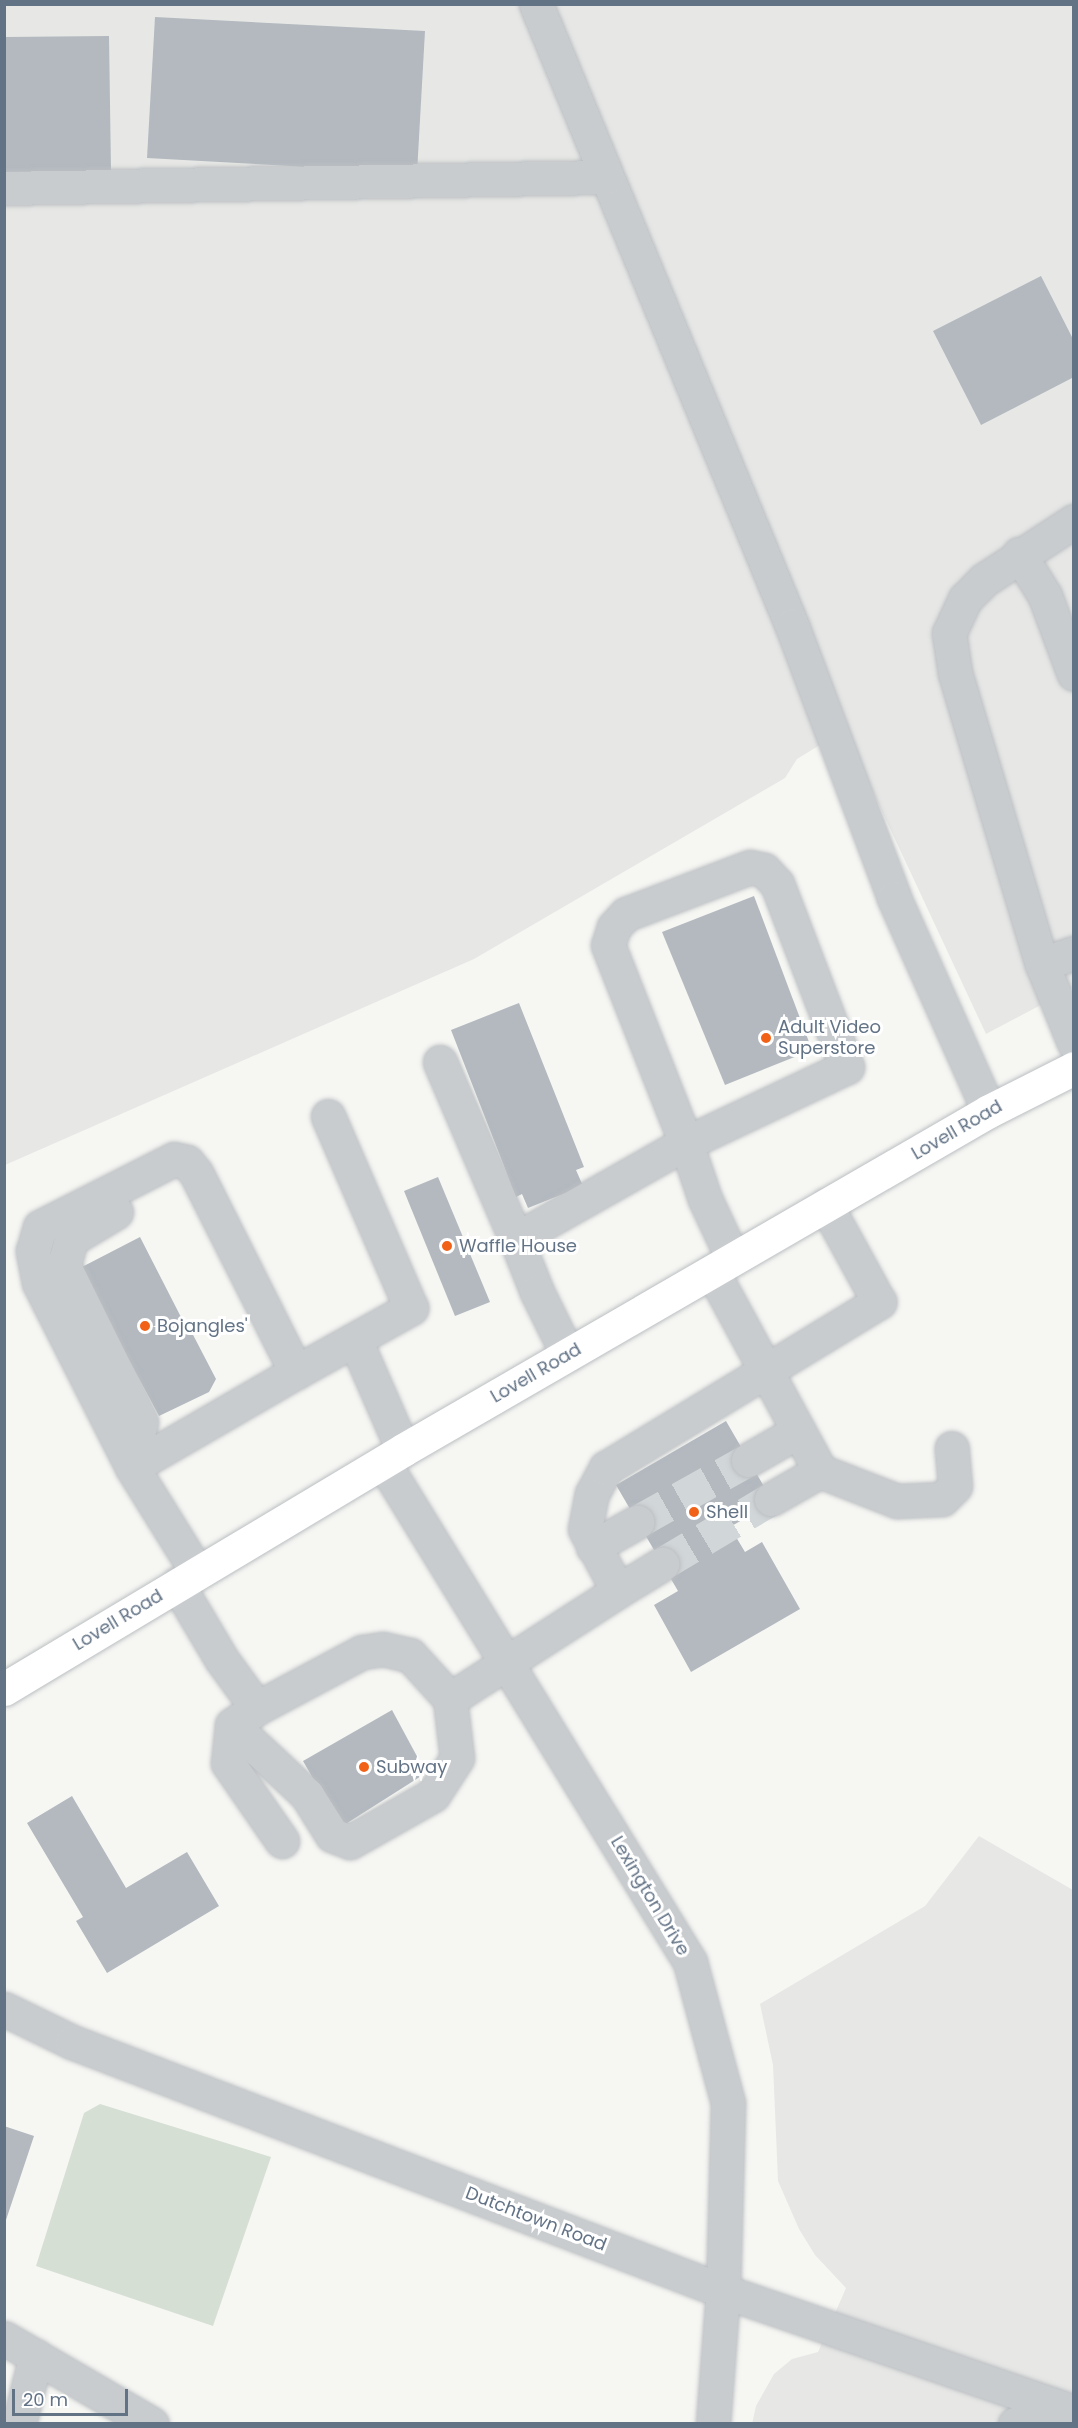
<!DOCTYPE html>
<html>
<head>
<meta charset="utf-8">
<style>
  body { margin:0 }
  #map { position:relative; width:1078px; height:2428px; overflow:hidden; background:#f6f7f3; font-family:Poppins,sans-serif }
  div>[style] { position:absolute }
  .built>* { inset:0; background:#e7e8e6 }
  .green>* { inset:0; background:#d6dfd3 }
  .building>* { inset:0; background:#b3b9bf }
  .minor-tunnel>* { height:33px; margin-top:-16.5px; transform-origin:0; background:repeating-linear-gradient(90deg,#d1d6d8 0 33px,transparent 0 49px) }
  .roads { filter:drop-shadow(0 0 2px #bbbec2) drop-shadow(0 0 2px #bbbec2) }
  .minor>* { height:33px; margin:-16.5px; padding:0 16.5px; transform-origin:16.5px; border-radius:16.5px; background:#c9cccf }
  .major>* { height:33px; margin:-16.5px; padding:0 16.5px; transform-origin:16.5px; border-radius:16.5px; background:#fff }
  .dots>* { width:16px; height:16px; translate:-50% -50%; box-sizing:border-box; border:3px solid #fff; border-radius:50% }
  span { translate:-50% -50%; white-space:nowrap; text-align:center; line-height:1.15; -webkit-text-stroke:6px #fff; paint-order:stroke }
  .poi-label { font-size:18px; color:#637386 }
  .left { translate:0 -50%; text-align:left }
  .street-label { font-size:18px; color:#637386 }
  .frame { position:absolute; inset:0; border:6px solid #637386; pointer-events:none }
  .scale { position:absolute; left:12px; top:2389px; width:116px; height:27px; box-sizing:border-box; border:3px solid #637386; border-top:0; padding-left:8px; font-size:18px; line-height:21px; white-space:nowrap; color:#637386; -webkit-text-stroke:4px #fff; paint-order:stroke }
</style>
</head>
<body>
<div id="map">
  <div class="built">
    <div style="clip-path:polygon(5px 5px,1073px 5px,1073px 988px,986px 1034px,844px 730px,797px 759px,785px 778px,474px 959px,5px 1165px)"></div>
    <div style="clip-path:polygon(979px 1836px,1073px 1890px,1073px 2423px,752px 2424px,756px 2406px,774px 2374px,792px 2359px,818px 2352px,846px 2288px,815px 2255px,799px 2229px,778px 2181px,773px 2065px,760px 2004px,925px 1906px)"></div>
  </div>
  <div class="green">
    <div style="clip-path:polygon(100px 2104px,271px 2157px,213px 2326px,36px 2266px,84px 2113px)"></div>
  </div>
  <div class="building">
    <div style="clip-path:polygon(155px 17px,425px 31px,417px 173px,147px 158px)"></div>
    <div style="clip-path:polygon(109px 36px,111px 171px,4px 172px,4px 37px)"></div>
    <div style="clip-path:polygon(1041px 276px,1074px 341px,1074px 377px,981px 425px,933px 331px)"></div>
    <div style="clip-path:polygon(754px 896px,812px 1050px,725px 1085px,662px 932px)"></div>
    <div style="clip-path:polygon(519px 1003px,584px 1167px,576px 1170px,583px 1186px,528px 1208px,522px 1194px,516px 1197px,451px 1030px)"></div>
    <div style="clip-path:polygon(438px 1177px,490px 1302px,455px 1316px,404px 1191px)"></div>
    <div style="clip-path:polygon(140px 1237px,183px 1321px,179px 1323px,184px 1332px,190px 1329px,216px 1379px,209px 1392px,159px 1416px,80px 1268px)"></div>
    <div style="clip-path:polygon(726px 1421px,773px 1502px,730px 1527px,745px 1552px,762px 1542px,800px 1609px,691px 1672px,654px 1605px,678px 1591px,616px 1485px)"></div>
    <div style="clip-path:polygon(392px 1710px,426px 1773px,341px 1827px,303px 1761px)"></div>
    <div style="clip-path:polygon(72px 1796px,126px 1888px,187px 1852px,219px 1906px,107px 1973px,76px 1921px,83px 1917px,27px 1823px)"></div>
    <div style="clip-path:polygon(4px 2126px,34px 2136px,5px 2223px,4px 2223px)"></div>
  </div>
  <div class="minor-tunnel">
    <div style="left:637px;top:1522px;width:127px;rotate:-29.2deg"></div>
    <div style="left:662px;top:1564px;width:127px;rotate:-30.8deg"></div>
  </div>
  <div class="roads">
    <div class="minor">
      <div style="left:536px;top:4px;width:673px;rotate:67.63deg"></div>
      <div style="left:792px;top:626px;width:290px;rotate:69.4deg"></div>
      <div style="left:894px;top:898px;width:233px;rotate:66deg"></div>
      <div style="left:4px;top:188px;width:602px;rotate:-1.05deg"></div>
      <div style="left:1074px;top:521px;width:108px;rotate:146.8deg"></div>
      <div style="left:984px;top:580px;width:27px;rotate:135deg"></div>
      <div style="left:965px;top:599px;width:38px;rotate:115deg"></div>
      <div style="left:949px;top:633px;width:40px;rotate:81.5deg"></div>
      <div style="left:955px;top:673px;width:304px;rotate:73.4deg"></div>
      <div style="left:1042px;top:964px;width:85px;rotate:67.9deg"></div>
      <div style="left:1019px;top:554px;width:49px;rotate:58.2deg"></div>
      <div style="left:1045px;top:596px;width:83px;rotate:69.6deg"></div>
      <div style="left:1042px;top:964px;width:34px;rotate:-19deg"></div>
      <div style="left:440px;top:1062px;width:193px;rotate:66.8deg"></div>
      <div style="left:516px;top:1239px;width:195px;rotate:-29.5deg"></div>
      <div style="left:686px;top:1143px;width:178px;rotate:-25.3deg"></div>
      <div style="left:847px;top:1067px;width:196px;rotate:-110.9deg"></div>
      <div style="left:777px;top:884px;width:19px;rotate:-133deg"></div>
      <div style="left:764px;top:870px;width:14px;rotate:-168deg"></div>
      <div style="left:750px;top:867px;width:133px;rotate:159.2deg"></div>
      <div style="left:626px;top:914px;width:18px;rotate:133deg"></div>
      <div style="left:614px;top:927px;width:19px;rotate:108deg"></div>
      <div style="left:608px;top:945px;width:213px;rotate:68.5deg"></div>
      <div style="left:686px;top:1143px;width:59px;rotate:71.3deg"></div>
      <div style="left:705px;top:1199px;width:66px;rotate:65deg"></div>
      <div style="left:116px;top:1212px;width:52px;rotate:149deg"></div>
      <div style="left:71px;top:1239px;width:28px;rotate:105deg"></div>
      <div style="left:64px;top:1266px;width:174px;rotate:63.7deg"></div>
      <div style="left:141px;top:1422px;width:17px;rotate:103deg"></div>
      <div style="left:137px;top:1439px;width:16px;rotate:137deg"></div>
      <div style="left:516px;top:1239px;width:57px;rotate:68.4deg"></div>
      <div style="left:537px;top:1292px;width:70px;rotate:63.8deg"></div>
      <div style="left:712px;top:1271px;width:227px;rotate:61.6deg"></div>
      <div style="left:820px;top:1471px;width:83px;rotate:21.3deg"></div>
      <div style="left:897px;top:1501px;width:45px;rotate:-2.5deg"></div>
      <div style="left:942px;top:1499px;width:18px;rotate:-45deg"></div>
      <div style="left:955px;top:1486px;width:38px;rotate:-95deg"></div>
      <div style="left:355px;top:1340px;width:120px;rotate:66.4deg"></div>
      <div style="left:748px;top:1460px;width:58px;rotate:-30.1deg"></div>
      <div style="left:383px;top:1462px;width:587px;rotate:58.45deg"></div>
      <div style="left:690px;top:1962px;width:146px;rotate:74.9deg"></div>
      <div style="left:728px;top:2103px;width:188px;rotate:91.5deg"></div>
      <div style="left:723px;top:2291px;width:133px;rotate:94.3deg"></div>
      <div style="left:132px;top:1467px;width:190px;rotate:-30.1deg"></div>
      <div style="left:771px;top:1499px;width:56px;rotate:-29.7deg"></div>
      <div style="left:593px;top:1547px;width:51px;rotate:-29.6deg"></div>
      <div style="left:197px;top:1572px;width:123px;rotate:-121.8deg"></div>
      <div style="left:132px;top:1467px;width:206px;rotate:-116.8deg"></div>
      <div style="left:39px;top:1283px;width:33px;rotate:-101deg"></div>
      <div style="left:33px;top:1251px;width:25px;rotate:-74deg"></div>
      <div style="left:40px;top:1227px;width:150px;rotate:-26.9deg"></div>
      <div style="left:174px;top:1159px;width:13px;rotate:13deg"></div>
      <div style="left:187px;top:1162px;width:14px;rotate:51deg"></div>
      <div style="left:196px;top:1173px;width:223px;rotate:63.3deg"></div>
      <div style="left:296px;top:1372px;width:132px;rotate:-29.1deg"></div>
      <div style="left:411px;top:1308px;width:209px;rotate:-113.4deg"></div>
      <div style="left:177px;top:1584px;width:88px;rotate:59.4deg"></div>
      <div style="left:222px;top:1660px;width:59px;rotate:53.9deg"></div>
      <div style="left:618px;top:1591px;width:52px;rotate:-31.5deg"></div>
      <div style="left:232px;top:1725px;width:103px;rotate:43deg"></div>
      <div style="left:307px;top:1795px;width:47px;rotate:58deg"></div>
      <div style="left:332px;top:1835px;width:19px;rotate:21deg"></div>
      <div style="left:350px;top:1842px;width:95px;rotate:-29.5deg"></div>
      <div style="left:433px;top:1795px;width:44px;rotate:-57deg"></div>
      <div style="left:457px;top:1758px;width:59px;rotate:-96.8deg"></div>
      <div style="left:282px;top:1841px;width:95px;rotate:-124.7deg"></div>
      <div style="left:228px;top:1763px;width:38px;rotate:-84deg"></div>
      <div style="left:232px;top:1725px;width:30px;rotate:-34deg"></div>
      <div style="left:257px;top:1708px;width:119px;rotate:-28.1deg"></div>
      <div style="left:362px;top:1652px;width:21px;rotate:-8deg"></div>
      <div style="left:383px;top:1649px;width:28px;rotate:13deg"></div>
      <div style="left:410px;top:1655px;width:59px;rotate:47.7deg"></div>
      <div style="left:450px;top:1699px;width:200px;rotate:-32.7deg"></div>
      <div style="left:618px;top:1591px;width:70px;rotate:-118deg"></div>
      <div style="left:585px;top:1529px;width:36px;rotate:-79deg"></div>
      <div style="left:592px;top:1494px;width:30px;rotate:-62deg"></div>
      <div style="left:606px;top:1468px;width:320px;rotate:-31.3deg"></div>
      <div style="left:879px;top:1302px;width:111px;rotate:-118.7deg"></div>
      <div style="left:4px;top:2009px;width:76px;rotate:25.9deg"></div>
      <div style="left:72px;top:2042px;width:697px;rotate:20.93deg"></div>
      <div style="left:723px;top:2291px;width:371px;rotate:19deg"></div>
      <div style="left:4px;top:2338px;width:171px;rotate:30.2deg"></div>
      <div style="left:19px;top:2424px;width:70px;rotate:-76deg"></div>
      <div style="left:1015px;top:2424px;width:46px;rotate:-21.6deg"></div>
    </div>
    <div class="major">
      <div style="left:4px;top:1689px;width:465px;rotate:-30.9deg"></div>
      <div style="left:403px;top:1450px;width:677px;rotate:-30.05deg"></div>
      <div style="left:989px;top:1111px;width:95px;rotate:-26.8deg"></div>
    </div>
  </div>
  <div class="dots">
    <div style="left:766px;top:1038px;background:#f16218"></div>
    <div style="left:447px;top:1246px;background:#f16218"></div>
    <div style="left:145px;top:1326px;background:#f16218"></div>
    <div style="left:694px;top:1512px;background:#f16218"></div>
    <div style="left:364px;top:1767px;background:#f16218"></div>
  </div>
  <div class="poi-label">
    <span class="left" style="left:778px;top:1038px">Adult Video<br>Superstore</span>
    <span class="left" style="left:459px;top:1246px">Waffle House</span>
    <span class="left" style="left:157px;top:1326px">Bojangles'</span>
    <span class="left" style="left:706px;top:1512px">Shell</span>
    <span class="left" style="left:376px;top:1767px">Subway</span>
  </div>
  <div class="street-label">
    <span style="left:957px;top:1130px;rotate:-30deg">Lovell Road</span>
    <span style="left:536px;top:1373px;rotate:-30deg">Lovell Road</span>
    <span style="left:118px;top:1620px;rotate:-31deg">Lovell Road</span>
    <span style="left:650px;top:1896px;rotate:59deg">Lexington Drive</span>
    <span style="left:536px;top:2219px;rotate:21deg">Dutchtown Road</span>
  </div>
  <div class="frame"></div>
  <div class="scale">20 m</div>
</div>
</body>
</html>
